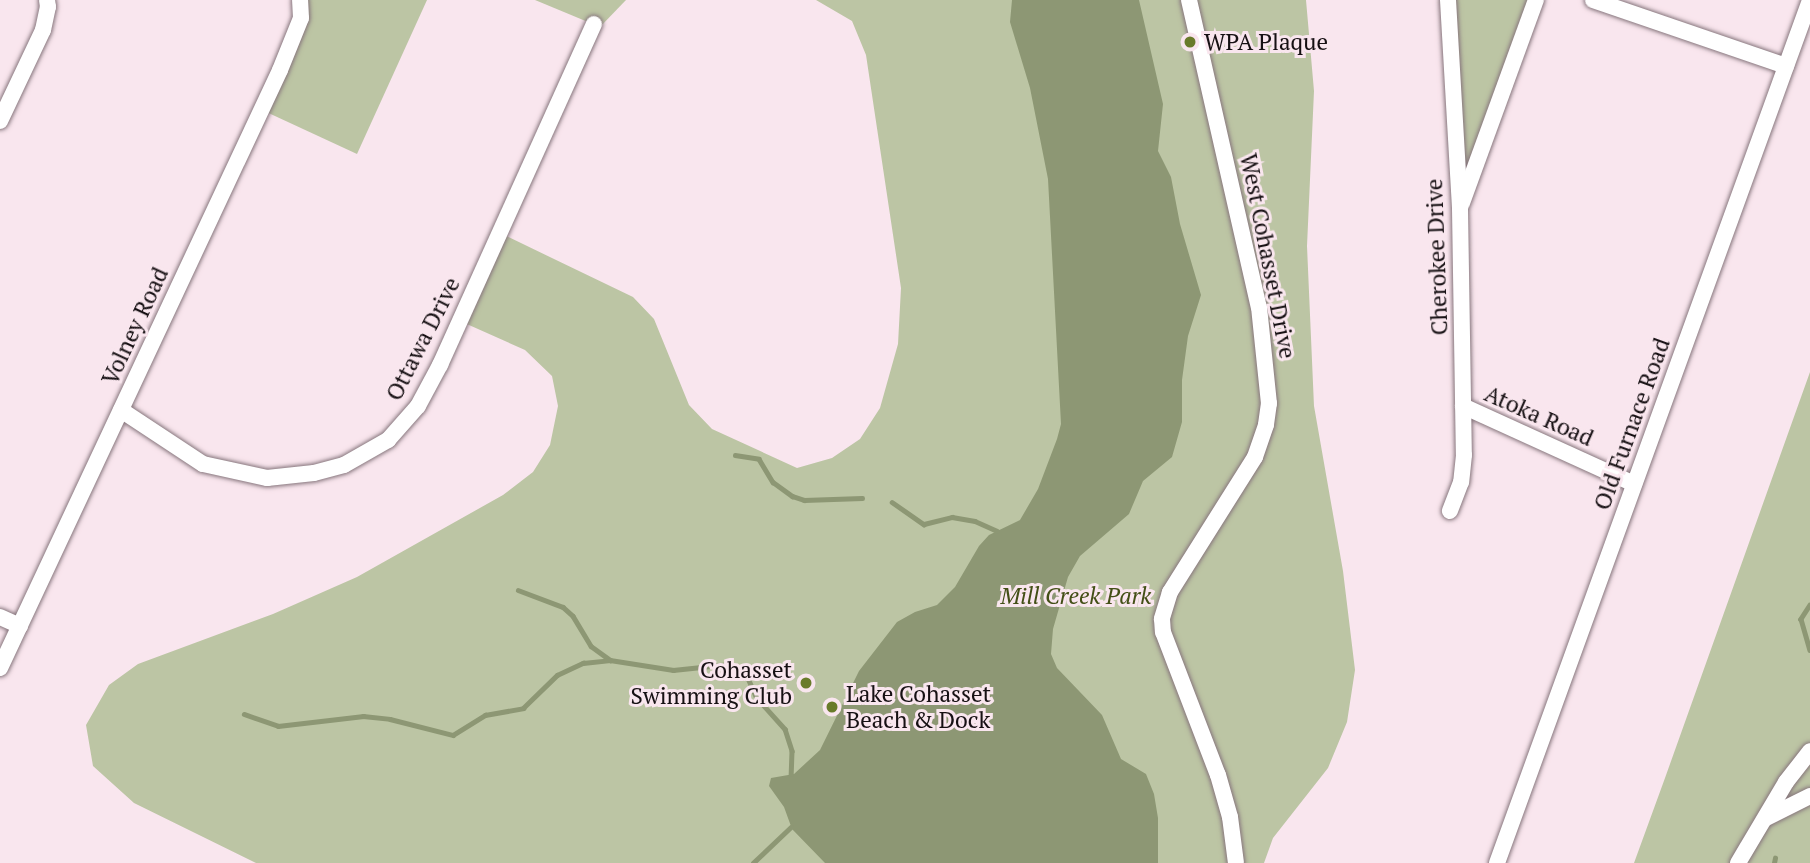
<!DOCTYPE html>
<html>
<head>
<meta charset="utf-8">
<style>
  body { margin:0 }
  #map { position:relative; width:1810px; height:863px; overflow:hidden; background:#f9e6ee; font-family:"PT Serif",serif }
  div>[style] { position:absolute }
  .green>* { inset:0; background:#bcc5a4 }
  .water>* { inset:0; background:#8d9774 }
  .stream>* { height:4.5px; margin:-2.25px; padding:0 2.25px; transform-origin:2.25px; border-radius:2.25px; background:#8d9774 }
  .roads { filter:drop-shadow(0 0 2px #87767d) drop-shadow(0 0 2px #87767d) }
  .street>* { height:16px; margin:-8px; padding:0 8px; transform-origin:8px; border-radius:8px; background:#fff }
  .dots>* { width:19px; height:19px; translate:-50% -50%; box-sizing:border-box; border:4px solid #f9e6ee; border-radius:50% }
  span { translate:-50% -50%; white-space:nowrap; text-align:center; line-height:1.15; -webkit-text-stroke:6px #f9e6ee; paint-order:stroke }
  .poi-label { font-size:23px; color:#161013 }
  .left { translate:0 -50%; text-align:left }
  .right { translate:-100% -50%; text-align:right }
  .street-label { font-size:23px; color:#161013 }
  .park-label { font-size:23px; color:#434f16; font-style:italic }
</style>
</head>
<body>
<div id="map">
  <div class="green">
    <div style="clip-path:polygon(300px 0,427px 0,357px 154px,262px 110px)"></div>
    <div style="clip-path:polygon(535px 0,626px 0,600px 27px)"></div>
    <div style="clip-path:polygon(816px 0,1306px 0,1314px 91px,1307px 246px,1314px 406px,1343px 571px,1355px 670px,1347px 722px,1328px 768px,1273px 838px,1264px 863px,256px 863px,134px 803px,93px 766px,86px 725px,109px 685px,138px 664px,273px 614px,357px 577px,503px 495px,533px 472px,550px 445px,558px 406px,552px 376px,525px 350px,460px 321px,500px 233px,633px 297px,654px 319px,689px 405px,712px 429px,797px 468px,832px 458px,860px 439px,880px 408px,898px 344px,901px 288px,866px 55px,852px 21px)"></div>
    <div style="clip-path:polygon(1448px 0,1536px 0,1460px 209px)"></div>
    <div style="clip-path:polygon(1810px 372px,1810px 863px,1634px 863px,1665px 778px)"></div>
  </div>
  <div class="water">
    <div style="clip-path:polygon(1012px 0,1139px 0,1163px 104px,1158px 151px,1171px 177px,1180px 224px,1201px 295px,1188px 336px,1182px 380px,1182px 422px,1172px 457px,1143px 481px,1129px 514px,1080px 556px,1068px 577px,1053px 629px,1051px 654px,1057px 668px,1102px 715px,1121px 759px,1146px 774px,1154px 794px,1158px 818px,1158px 863px,825px 863px,792px 829px,784px 807px,769px 786px,771px 778px,794px 774px,820px 750px,859px 671px,897px 622px,915px 612px,937px 605px,955px 587px,979px 546px,989px 535px,1020px 520px,1038px 489px,1057px 439px,1061px 424px,1048px 179px,1030px 88px,1010px 22px)"></div>
  </div>
  <div class="stream">
    <div style="left:735px;top:455px;width:24px;rotate:9deg"></div>
    <div style="left:759px;top:459px;width:27px;rotate:59deg"></div>
    <div style="left:773px;top:482px;width:24px;rotate:36deg"></div>
    <div style="left:792px;top:496px;width:13px;rotate:18deg"></div>
    <div style="left:804px;top:500px;width:58px;rotate:-2deg"></div>
    <div style="left:892px;top:502px;width:39px;rotate:35deg"></div>
    <div style="left:924px;top:524px;width:29px;rotate:-14deg"></div>
    <div style="left:952px;top:517px;width:23px;rotate:10deg"></div>
    <div style="left:975px;top:521px;width:24px;rotate:24deg"></div>
    <div style="left:518px;top:590px;width:48px;rotate:20.7deg"></div>
    <div style="left:563px;top:607px;width:13px;rotate:42deg"></div>
    <div style="left:573px;top:616px;width:35px;rotate:59deg"></div>
    <div style="left:591px;top:646px;width:24px;rotate:36deg"></div>
    <div style="left:1810px;top:605px;width:17px;rotate:123deg"></div>
    <div style="left:1801px;top:619px;width:32px;rotate:74deg"></div>
    <div style="left:244px;top:714px;width:36px;rotate:19deg"></div>
    <div style="left:278px;top:726px;width:86px;rotate:-6.7deg"></div>
    <div style="left:363px;top:716px;width:27px;rotate:6deg"></div>
    <div style="left:390px;top:719px;width:65px;rotate:14.3deg"></div>
    <div style="left:453px;top:735px;width:38px;rotate:-32deg"></div>
    <div style="left:485px;top:715px;width:39px;rotate:-10deg"></div>
    <div style="left:523px;top:708px;width:47px;rotate:-44.1deg"></div>
    <div style="left:557px;top:675px;width:29px;rotate:-25deg"></div>
    <div style="left:583px;top:663px;width:27px;rotate:-6deg"></div>
    <div style="left:610px;top:660px;width:64px;rotate:9deg"></div>
    <div style="left:673px;top:670px;width:57px;rotate:-6deg"></div>
    <div style="left:730px;top:664px;width:21px;rotate:35deg"></div>
    <div style="left:747px;top:676px;width:24px;rotate:66deg"></div>
    <div style="left:757px;top:698px;width:42px;rotate:47.9deg"></div>
    <div style="left:785px;top:729px;width:23px;rotate:72deg"></div>
    <div style="left:792px;top:751px;width:23px;rotate:92deg"></div>
    <div style="left:753px;top:863px;width:52px;rotate:-43.5deg"></div>
    <div style="left:1774px;top:863px;width:5px;rotate:-79deg"></div>
  </div>
  <div class="roads">
    <div class="street">
      <div style="left:1189px;top:0;width:315px;rotate:77.2deg"></div>
      <div style="left:1259px;top:307px;width:97px;rotate:84.1deg"></div>
      <div style="left:1269px;top:403px;width:22px;rotate:98deg"></div>
      <div style="left:1266px;top:425px;width:34px;rotate:109deg"></div>
      <div style="left:1255px;top:457px;width:160px;rotate:122.2deg"></div>
      <div style="left:1170px;top:592px;width:28px;rotate:107deg"></div>
      <div style="left:1162px;top:619px;width:13px;rotate:86deg"></div>
      <div style="left:1163px;top:632px;width:153px;rotate:69deg"></div>
      <div style="left:1218px;top:775px;width:44px;rotate:74.1deg"></div>
      <div style="left:1230px;top:817px;width:46px;rotate:82.6deg"></div>
      <div style="left:1448px;top:0;width:209px;rotate:86.7deg"></div>
      <div style="left:1460px;top:209px;width:246px;rotate:89.1deg"></div>
      <div style="left:1464px;top:455px;width:27px;rotate:96deg"></div>
      <div style="left:1461px;top:482px;width:31px;rotate:111deg"></div>
      <div style="left:1593px;top:0;width:204px;rotate:18.9deg"></div>
      <div style="left:0;top:121px;width:101px;rotate:-64.7deg"></div>
      <div style="left:43px;top:30px;width:24px;rotate:-78deg"></div>
      <div style="left:48px;top:7px;width:7px;rotate:-98deg"></div>
      <div style="left:1462px;top:203px;width:216px;rotate:-70deg"></div>
      <div style="left:1463px;top:406px;width:188px;rotate:24.5deg"></div>
      <div style="left:121px;top:410px;width:98px;rotate:33.4deg"></div>
      <div style="left:203px;top:464px;width:66px;rotate:12.3deg"></div>
      <div style="left:267px;top:478px;width:47px;rotate:-6.1deg"></div>
      <div style="left:314px;top:473px;width:31px;rotate:-15deg"></div>
      <div style="left:344px;top:465px;width:51px;rotate:-29.6deg"></div>
      <div style="left:388px;top:440px;width:45px;rotate:-48.6deg"></div>
      <div style="left:418px;top:406px;width:47px;rotate:-61.8deg"></div>
      <div style="left:440px;top:365px;width:374px;rotate:-65.7deg"></div>
      <div style="left:0;top:617px;width:22px;rotate:24deg"></div>
      <div style="left:0;top:668px;width:660px;rotate:-64.91deg"></div>
      <div style="left:280px;top:70px;width:56px;rotate:-68deg"></div>
      <div style="left:301px;top:18px;width:18px;rotate:-93deg"></div>
      <div style="left:1766px;top:818px;width:49px;rotate:-26.6deg"></div>
      <div style="left:1497px;top:863px;width:918px;rotate:-70.06deg"></div>
      <div style="left:1738px;top:863px;width:94px;rotate:-59.3deg"></div>
      <div style="left:1786px;top:782px;width:39px;rotate:-52deg"></div>
    </div>
  </div>
  <div class="dots">
    <div style="left:1190px;top:42px;background:#697b2a"></div>
    <div style="left:806px;top:683px;background:#697b2a"></div>
    <div style="left:832px;top:707px;background:#697b2a"></div>
  </div>
  <div class="poi-label">
    <span class="left" style="left:1204px;top:42px">WPA Plaque</span>
    <span class="right" style="left:792px;top:683px">Cohasset<br>Swimming Club</span>
    <span class="left" style="left:846px;top:707px">Lake Cohasset<br>Beach &amp; Dock</span>
  </div>
  <div class="street-label">
    <span style="left:1268px;top:256px;rotate:79deg">West Cohasset Drive</span>
    <span style="left:1437px;top:257px;rotate:-92deg">Cherokee Drive</span>
    <span style="left:135px;top:326px;rotate:-65deg">Volney Road</span>
    <span style="left:423px;top:339px;rotate:-63deg">Ottawa Drive</span>
    <span style="left:1539px;top:416px;rotate:24deg">Atoka Road</span>
    <span style="left:1632px;top:424px;rotate:-70deg">Old Furnace Road</span>
  </div>
  <div class="park-label">
    <span style="left:1076px;top:596px">Mill Creek Park</span>
  </div>
</div>
</body>
</html>
